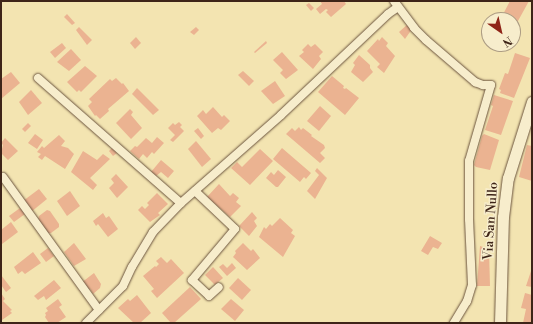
<!DOCTYPE html>
<html>
<head>
<meta charset="utf-8">
<style>
  body { margin:0 }
  #map { position:relative; width:533px; height:324px; overflow:hidden; background:#f3e4b1; font-family:"Libre Bodoni",serif }
  div>[style] { position:absolute }
  .building>* { inset:0; background:#ebb391 }
  .roads { filter:drop-shadow(0 0 1px #6b543e) drop-shadow(0 0 1px #6b543e) }
  .minor>* { height:8px; margin:-4px; padding:0 4px; transform-origin:4px; border-radius:4px; background:#f7edcc }
  .tertiary>* { height:11px; margin:-5.5px; padding:0 5.5px; transform-origin:5.5px; border-radius:5.5px; background:#f7edcc }
  span { translate:-50% -50%; white-space:nowrap; text-align:center; line-height:1.15; -webkit-text-stroke:3px #f7edcc; paint-order:stroke }
  .street-label { font-size:13px; color:#3e2418 }
  .frame { position:absolute; inset:0; border:2px solid #3e2418; pointer-events:none }
  .north { position:absolute; left:481px; top:12px; width:40px; height:40px; box-sizing:border-box; background:#f7edcc; border:1px solid #ad9d84; border-radius:50%; rotate:146deg; font-size:11px; font-weight:700; line-height:16px; text-align:center; color:#3e2418 }
  .north::after { content:''; display:block; margin:auto; width:14px; height:18px; background:#8f2418; clip-path:polygon(50% 0,100% 100%,50% 72%,0 100%) }
</style>
</head>
<body>
<div id="map">
  <div class="building">
    <div style="clip-path:polygon(320px 1px,344px 1px,346px 4px,331px 17px,326px 12px,328px 10px,326px 9px,320px 14px,316px 9px,322px 4px)"></div>
    <div style="clip-path:polygon(510px 1px,529px 1px,513px 30px,513px 20px,500px 20px)"></div>
    <div style="clip-path:polygon(309px 3px,314px 8px,311px 11px,306px 5px)"></div>
    <div style="clip-path:polygon(67px 14px,75px 23px,72px 25px,64px 17px)"></div>
    <div style="clip-path:polygon(408px 24px,412px 29px,405px 39px,399px 32px)"></div>
    <div style="clip-path:polygon(79px 27px,92px 40px,87px 45px,76px 30px)"></div>
    <div style="clip-path:polygon(196px 27px,199px 30px,194px 35px,190px 32px)"></div>
    <div style="clip-path:polygon(136px 37px,141px 43px,135px 49px,130px 43px)"></div>
    <div style="clip-path:polygon(382px 37px,388px 43px,386px 46px,395px 56px,384px 73px,377px 67px,380px 64px,367px 51px,378px 39px,379px 41px)"></div>
    <div style="clip-path:polygon(266px 41px,267px 43px,255px 53px,254px 52px)"></div>
    <div style="clip-path:polygon(62px 43px,66px 48px,55px 58px,50px 52px)"></div>
    <div style="clip-path:polygon(308px 44px,311px 47px,315px 44px,323px 52px,319px 56px,321px 59px,313px 69px,299px 56px,304px 52px,302px 50px)"></div>
    <div style="clip-path:polygon(71px 49px,81px 60px,69px 71px,57px 62px)"></div>
    <div style="clip-path:polygon(282px 52px,298px 70px,286px 79px,280px 73px,283px 70px,273px 60px)"></div>
    <div style="clip-path:polygon(515px 53px,530px 58px,514px 98px,500px 93px,501px 90px,499px 89px,505px 73px,508px 74px)"></div>
    <div style="clip-path:polygon(359px 55px,370px 65px,370px 68px,373px 72px,363px 82px,351px 72px,355px 65px,353px 63px)"></div>
    <div style="clip-path:polygon(85px 66px,97px 76px,81px 92px,79px 90px,77px 92px,67px 82px)"></div>
    <div style="clip-path:polygon(243px 71px,254px 81px,249px 86px,238px 75px)"></div>
    <div style="clip-path:polygon(11px 72px,20px 83px,1px 99px,1px 79px)"></div>
    <div style="clip-path:polygon(332px 76px,344px 86px,343px 88px,345px 89px,346px 88px,359px 98px,345px 115px,318px 92px)"></div>
    <div style="clip-path:polygon(116px 78px,122px 84px,123px 83px,129px 91px,108px 109px,109px 111px,100px 119px,96px 115px,95px 116px,88px 106px,92px 102px,89px 99px,110px 79px,112px 81px)"></div>
    <div style="clip-path:polygon(275px 81px,285px 96px,273px 104px,261px 91px)"></div>
    <div style="clip-path:polygon(137px 88px,159px 110px,153px 115px,132px 94px)"></div>
    <div style="clip-path:polygon(31px 90px,42px 103px,28px 115px,19px 102px)"></div>
    <div style="clip-path:polygon(494px 95px,513px 101px,501px 135px,485px 130px,493px 106px,491px 105px)"></div>
    <div style="clip-path:polygon(320px 106px,331px 116px,319px 131px,307px 121px)"></div>
    <div style="clip-path:polygon(213px 107px,222px 117px,224px 115px,230px 121px,221px 130px,218px 128px,212px 133px,197px 116px,203px 110px,206px 114px)"></div>
    <div style="clip-path:polygon(130px 109px,133px 112px,131px 115px,142px 128px,131px 139px,116px 123px)"></div>
    <div style="clip-path:polygon(179px 122px,182px 125px,180px 127px,184px 131px,173px 142px,170px 140px,175px 135px,168px 128px,173px 123px,175px 125px)"></div>
    <div style="clip-path:polygon(28px 123px,31px 126px,25px 132px,22px 129px)"></div>
    <div style="clip-path:polygon(299px 127px,301px 130px,303px 128px,312px 135px,311px 136px,324px 145px,325px 148px,320px 153px,325px 158px,320px 163px,286px 134px,292px 128px,295px 131px)"></div>
    <div style="clip-path:polygon(198px 128px,204px 136px,201px 139px,194px 131px)"></div>
    <div style="clip-path:polygon(35px 134px,43px 140px,37px 149px,28px 143px)"></div>
    <div style="clip-path:polygon(484px 134px,499px 140px,490px 170px,476px 167px,474px 165px,482px 136px)"></div>
    <div style="clip-path:polygon(59px 135px,65px 141px,61px 146px,68px 148px,74px 154px,65px 169px,45px 156px,42px 160px,38px 157px,41px 154px,37px 152px,42px 146px,44px 148px)"></div>
    <div style="clip-path:polygon(157px 137px,164px 143px,154px 154px,152px 152px,147px 158px,143px 154px,139px 159px,130px 151px,135px 146px,137px 147px,146px 138px,152px 143px)"></div>
    <div style="clip-path:polygon(5px 138px,18px 151px,8px 160px,1px 153px,3px 145px,1px 143px)"></div>
    <div style="clip-path:polygon(196px 141px,211px 159px,202px 167px,188px 149px)"></div>
    <div style="clip-path:polygon(527px 145px,532px 146px,532px 181px,519px 177px)"></div>
    <div style="clip-path:polygon(112px 148px,117px 153px,113px 156px,109px 151px)"></div>
    <div style="clip-path:polygon(282px 148px,311px 173px,306px 179px,304px 177px,300px 182px,273px 159px)"></div>
    <div style="clip-path:polygon(260px 149px,273px 161px,250px 185px,231px 168px,237px 162px,242px 167px)"></div>
    <div style="clip-path:polygon(83px 151px,97px 160px,103px 154px,110px 159px,90px 178px,97px 185px,93px 190px,71px 172px)"></div>
    <div style="clip-path:polygon(161px 160px,174px 171px,168px 178px,161px 172px,156px 176px,151px 172px)"></div>
    <div style="clip-path:polygon(317px 168px,327px 178px,315px 199px,307px 191px,319px 175px,315px 171px)"></div>
    <div style="clip-path:polygon(278px 170px,286px 177px,278px 187px,276px 187px,266px 178px,271px 172px,274px 175px)"></div>
    <div style="clip-path:polygon(116px 174px,128px 187px,117px 198px,109px 188px,114px 183px,111px 179px)"></div>
    <div style="clip-path:polygon(219px 184px,230px 196px,233px 193px,239px 198px,236px 202px,241px 206px,230px 217px,207px 197px)"></div>
    <div style="clip-path:polygon(39px 189px,47px 199px,31px 212px,23px 201px)"></div>
    <div style="clip-path:polygon(70px 191px,80px 206px,67px 216px,57px 201px)"></div>
    <div style="clip-path:polygon(157px 193px,168px 204px,158px 213px,160px 215px,150px 222px,138px 210px,142px 206px,145px 209px,149px 205px,147px 203px)"></div>
    <div style="clip-path:polygon(20px 208px,25px 214px,14px 222px,9px 216px)"></div>
    <div style="clip-path:polygon(47px 210px,50px 211px,59px 224px,59px 227px,51px 233px,48px 233px,38px 220px,39px 216px)"></div>
    <div style="clip-path:polygon(252px 212px,257px 218px,254px 221px,257px 226px,249px 236px,239px 226px)"></div>
    <div style="clip-path:polygon(103px 213px,106px 218px,109px 216px,118px 229px,108px 237px,98px 224px,96px 226px,93px 221px)"></div>
    <div style="clip-path:polygon(280px 218px,293px 230px,291px 233px,295px 236px,283px 257px,259px 237px,264px 227px,266px 229px,270px 224px,272px 226px)"></div>
    <div style="clip-path:polygon(11px 222px,18px 232px,2px 244px,1px 230px)"></div>
    <div style="clip-path:polygon(430px 236px,442px 243px,438px 249px,433px 247px,428px 255px,421px 251px)"></div>
    <div style="clip-path:polygon(74px 243px,86px 259px,74px 266px,64px 252px)"></div>
    <div style="clip-path:polygon(243px 243px,251px 251px,253px 249px,260px 258px,247px 270px,233px 257px,236px 253px,235px 251px)"></div>
    <div style="clip-path:polygon(480px 246px,489px 249px,490px 286px,477px 286px)"></div>
    <div style="clip-path:polygon(48px 248px,54px 256px,46px 262px,40px 254px)"></div>
    <div style="clip-path:polygon(33px 252px,41px 263px,25px 274px,22px 271px,18px 274px,14px 267px)"></div>
    <div style="clip-path:polygon(161px 257px,167px 263px,171px 259px,184px 273px,157px 298px,151px 291px,154px 289px,143px 276px,155px 266px,156px 267px,159px 264px,156px 261px)"></div>
    <div style="clip-path:polygon(232px 263px,236px 268px,227px 276px,219px 267px,223px 264px,227px 268px)"></div>
    <div style="clip-path:polygon(213px 267px,223px 278px,215px 285px,205px 275px)"></div>
    <div style="clip-path:polygon(532px 268px,532px 287px,526px 286px)"></div>
    <div style="clip-path:polygon(94px 273px,101px 284px,100px 288px,93px 294px,90px 289px,87px 291px,81px 283px)"></div>
    <div style="clip-path:polygon(1px 275px,11px 288px,6px 292px,1px 285px)"></div>
    <div style="clip-path:polygon(238px 278px,251px 290px,242px 300px,229px 288px)"></div>
    <div style="clip-path:polygon(54px 280px,61px 288px,46px 300px,44px 296px,38px 300px,34px 296px)"></div>
    <div style="clip-path:polygon(190px 287px,201px 299px,174px 323px,171px 323px,162px 313px)"></div>
    <div style="clip-path:polygon(1px 293px,5px 299px,3px 301px,12px 310px,10px 311px,12px 313px,2px 320px)"></div>
    <div style="clip-path:polygon(525px 293px,532px 295px,532px 323px,523px 323px,526px 309px,521px 308px)"></div>
    <div style="clip-path:polygon(137px 295px,151px 313px,140px 323px,134px 323px,118px 308px,128px 299px,130px 301px)"></div>
    <div style="clip-path:polygon(58px 299px,62px 305px,59px 307px,66px 317px,57px 323px,49px 323px,45px 317px,46px 315px,45px 313px,48px 311px,46px 308px)"></div>
    <div style="clip-path:polygon(231px 299px,244px 310px,235px 321px,221px 309px)"></div>
  </div>
  <div class="roads">
    <div class="minor">
      <div style="left:394px;top:1px;width:34px;rotate:53deg"></div>
      <div style="left:414px;top:28px;width:17px;rotate:45deg"></div>
      <div style="left:426px;top:40px;width:65px;rotate:40.6deg"></div>
      <div style="left:475px;top:82px;width:9px;rotate:21deg"></div>
      <div style="left:483px;top:85px;width:8px"></div>
      <div style="left:491px;top:85px;width:79px;rotate:106.1deg"></div>
      <div style="left:469px;top:161px;width:58px;rotate:90deg"></div>
      <div style="left:469px;top:219px;width:66px;rotate:87.4deg"></div>
      <div style="left:472px;top:285px;width:17px;rotate:107deg"></div>
      <div style="left:467px;top:301px;width:26px;rotate:121deg"></div>
      <div style="left:38px;top:78px;width:190px;rotate:41.2deg"></div>
      <div style="left:3px;top:177px;width:164px;rotate:54.2deg"></div>
      <div style="left:195px;top:191px;width:55px;rotate:43.5deg"></div>
      <div style="left:235px;top:229px;width:67px;rotate:130.1deg"></div>
      <div style="left:192px;top:280px;width:23px;rotate:43deg"></div>
      <div style="left:209px;top:296px;width:13px;rotate:-42deg"></div>
      <div style="left:86px;top:323px;width:52px;rotate:-45deg"></div>
      <div style="left:123px;top:286px;width:21px;rotate:-65deg"></div>
      <div style="left:132px;top:267px;width:41px;rotate:-59deg"></div>
      <div style="left:153px;top:232px;width:40px;rotate:-46deg"></div>
      <div style="left:181px;top:203px;width:133px;rotate:-41.3deg"></div>
      <div style="left:281px;top:115px;width:147px;rotate:-43.3deg"></div>
      <div style="left:388px;top:14px;width:12px;rotate:-35deg"></div>
    </div>
    <div class="tertiary">
      <div style="left:500px;top:323px;width:106px;rotate:-88.4deg"></div>
      <div style="left:503px;top:217px;width:39px;rotate:-83deg"></div>
      <div style="left:508px;top:178px;width:80px;rotate:-72.5deg"></div>
    </div>
  </div>
  <div class="street-label">
    <span style="left:491px;top:221px;rotate:-86deg">Via San Nullo</span>
  </div>
  <div class="frame"></div>
  <div class="north">N</div>
</div>
</body>
</html>
